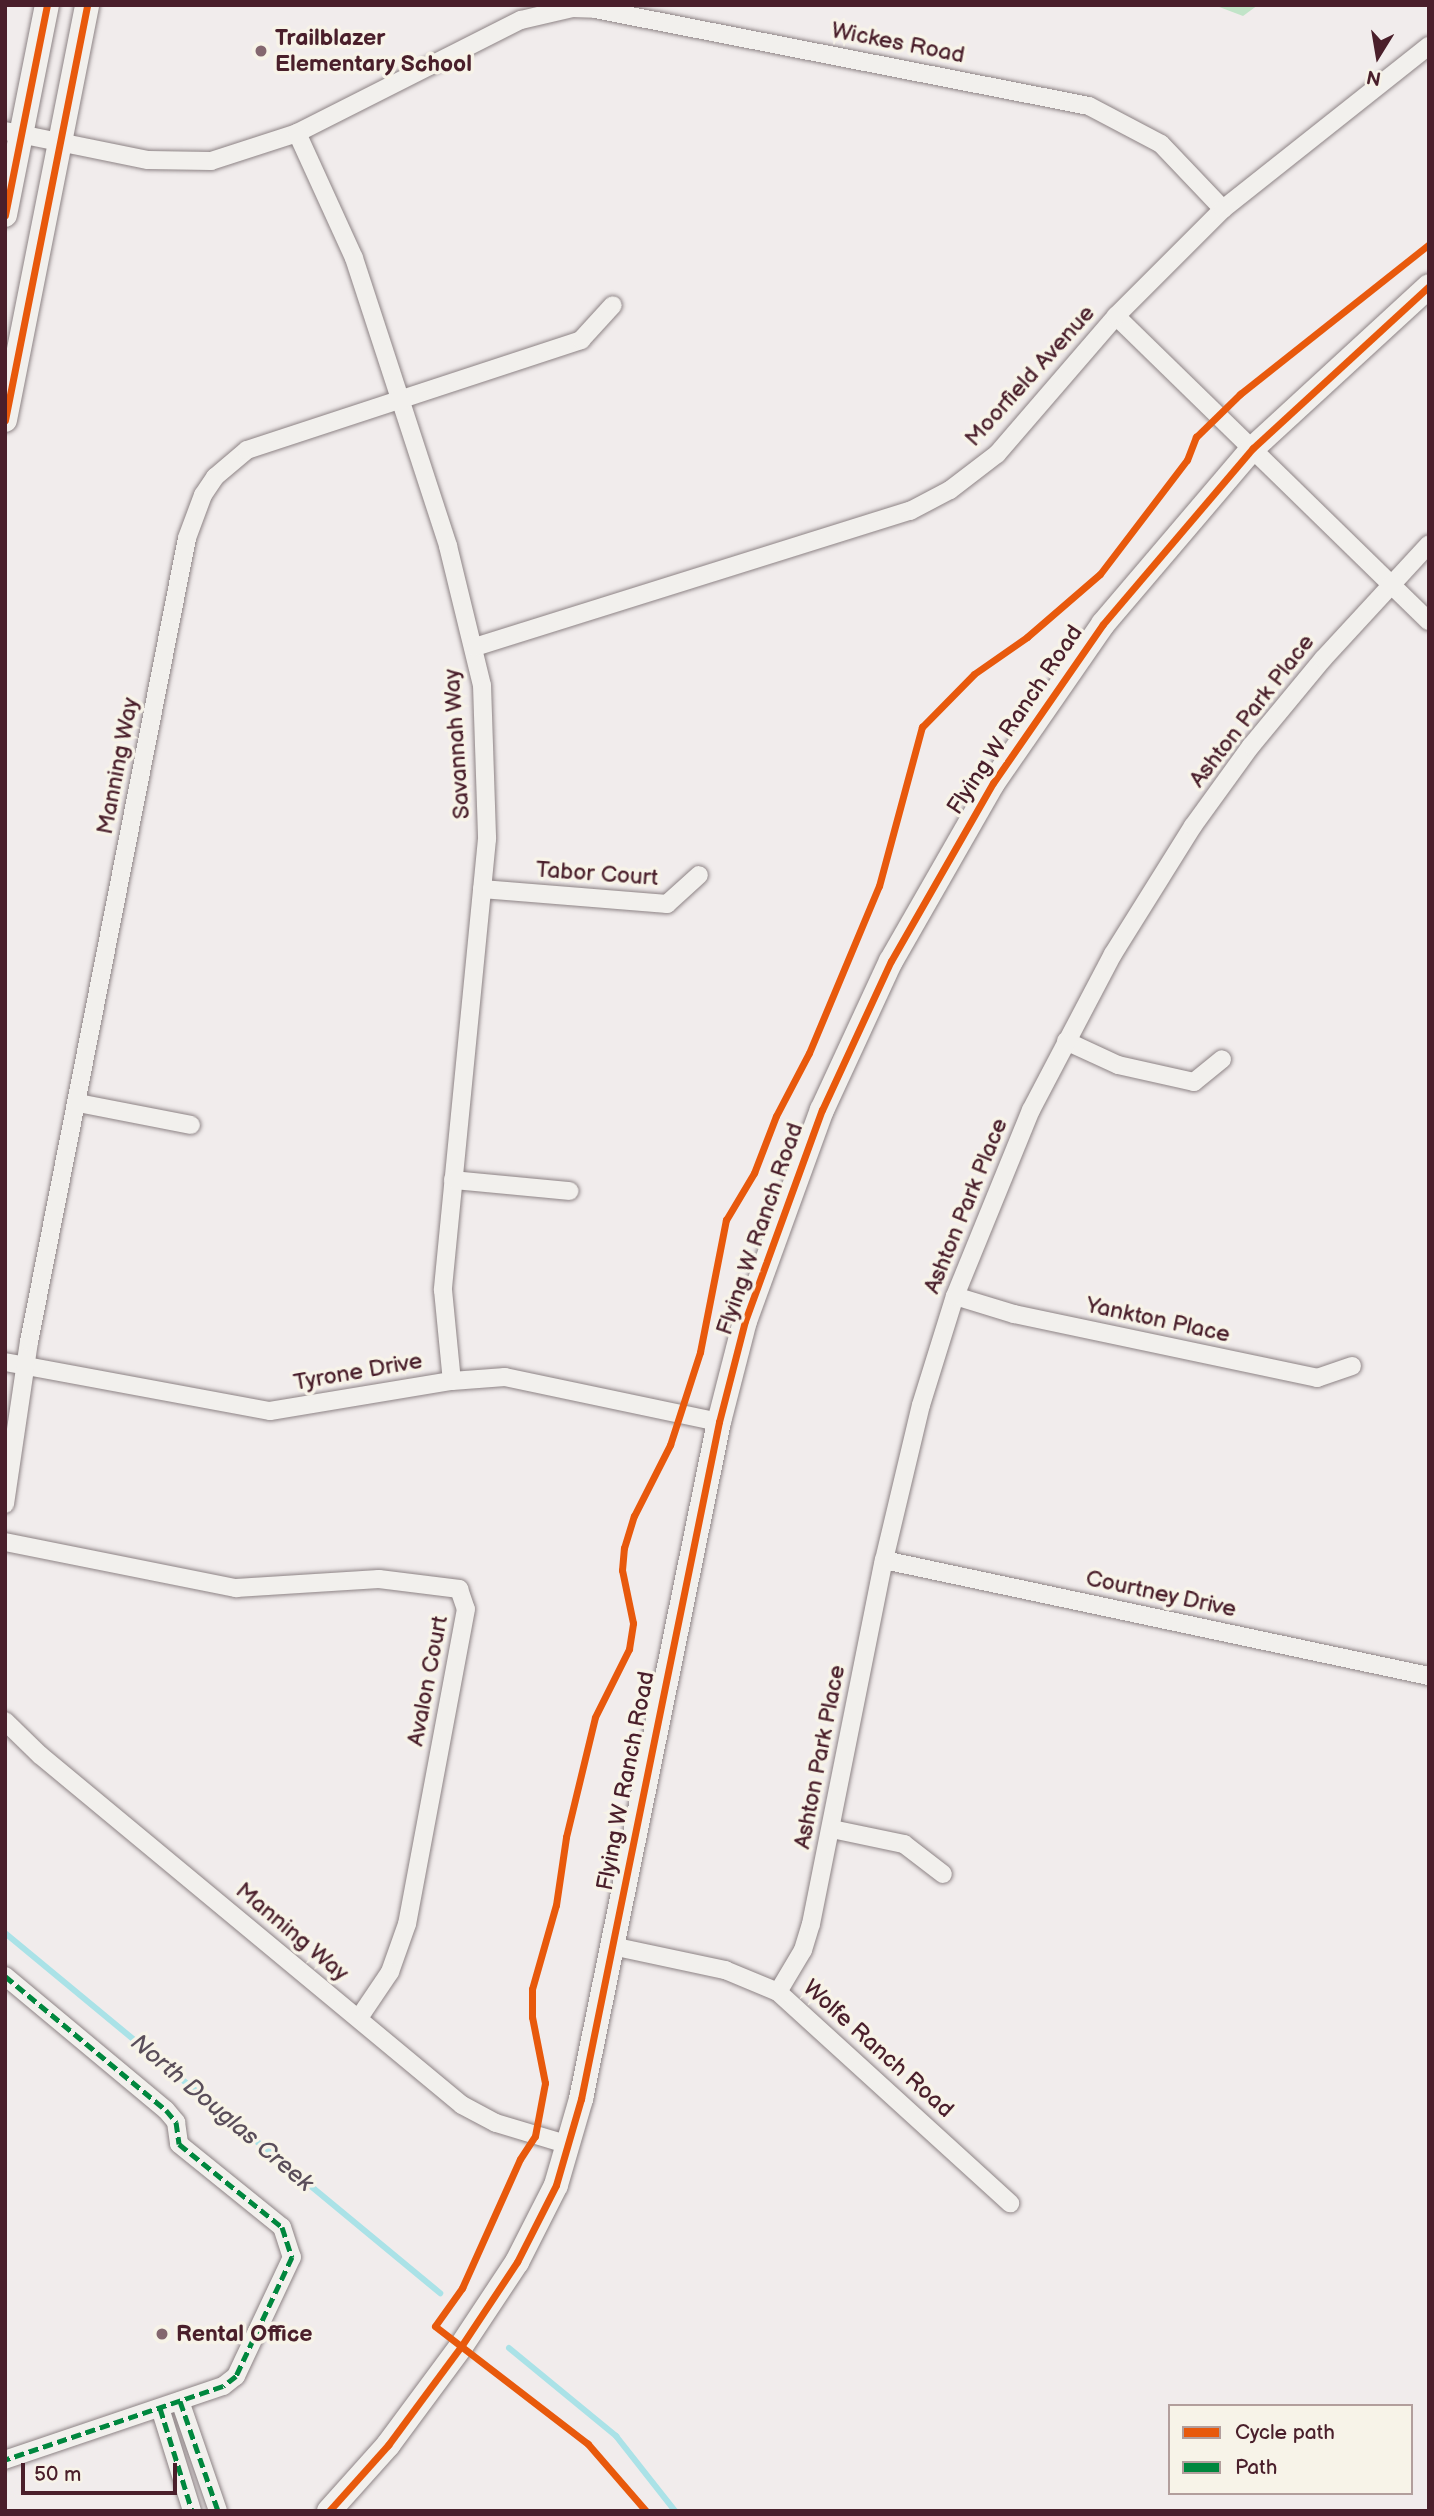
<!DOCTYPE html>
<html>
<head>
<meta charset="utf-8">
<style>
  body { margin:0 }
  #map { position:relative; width:1434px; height:2516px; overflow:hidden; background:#f1ecec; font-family:"Balsamiq Sans",sans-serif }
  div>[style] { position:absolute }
  .green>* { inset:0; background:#c1e4c8 }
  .stream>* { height:6px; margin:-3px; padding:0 3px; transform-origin:3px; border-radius:3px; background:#aae2e7 }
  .roads { filter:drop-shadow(0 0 2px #8d8385) drop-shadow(0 0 2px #8d8385) }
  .street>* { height:18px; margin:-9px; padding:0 9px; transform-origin:9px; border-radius:9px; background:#f2f0ed }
  .secondary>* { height:24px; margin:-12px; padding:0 12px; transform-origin:12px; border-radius:12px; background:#f2f0ed }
  .quiet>* { height:5px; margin-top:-2.5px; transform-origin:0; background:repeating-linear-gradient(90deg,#00873e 0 10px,transparent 0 15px) }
  .cycleway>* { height:7px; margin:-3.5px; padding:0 3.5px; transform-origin:3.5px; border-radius:3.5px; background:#e8590c }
  .dots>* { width:19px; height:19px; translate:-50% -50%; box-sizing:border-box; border:4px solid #f7f3e8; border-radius:50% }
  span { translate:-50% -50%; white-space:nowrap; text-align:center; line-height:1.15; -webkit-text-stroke:7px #f7f3e8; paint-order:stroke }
  .poi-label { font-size:23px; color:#4a1f2b; font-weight:700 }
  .left { translate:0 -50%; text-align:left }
  .street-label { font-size:23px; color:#4a1f2b }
  .water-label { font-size:24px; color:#5a4e5a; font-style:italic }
  .frame { position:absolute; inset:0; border:7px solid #4a1f2b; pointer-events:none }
  .legend { position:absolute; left:1168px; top:2404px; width:245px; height:91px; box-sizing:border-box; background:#f7f3e8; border:2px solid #b29e9c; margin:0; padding:9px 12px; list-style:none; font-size:21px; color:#4a1f2b }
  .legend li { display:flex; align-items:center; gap:14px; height:35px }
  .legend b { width:35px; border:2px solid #b29e9c }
  .north { position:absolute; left:1343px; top:21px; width:70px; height:70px; -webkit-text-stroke:5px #f7f3e8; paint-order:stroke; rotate:191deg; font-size:19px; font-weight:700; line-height:28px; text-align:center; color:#4a1f2b }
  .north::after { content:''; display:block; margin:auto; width:24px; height:32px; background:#4a1f2b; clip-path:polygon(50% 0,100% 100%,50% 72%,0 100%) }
  .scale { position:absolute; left:21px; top:2463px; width:156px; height:32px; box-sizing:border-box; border:4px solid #4a1f2b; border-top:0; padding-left:9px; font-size:21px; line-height:24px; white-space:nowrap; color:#4a1f2b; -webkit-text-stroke:5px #f7f3e8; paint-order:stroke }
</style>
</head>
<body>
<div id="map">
  <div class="green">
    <div style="clip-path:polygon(1214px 5px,1258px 5px,1243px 16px)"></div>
  </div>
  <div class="stream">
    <div style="left:5px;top:1933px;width:565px;rotate:39.61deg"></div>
    <div style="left:509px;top:2348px;width:139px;rotate:39.4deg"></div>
    <div style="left:616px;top:2436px;width:95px;rotate:51.8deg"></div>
  </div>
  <div class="roads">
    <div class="street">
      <div style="left:5px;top:131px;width:146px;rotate:11.5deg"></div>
      <div style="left:148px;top:160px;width:63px;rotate:0.9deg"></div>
      <div style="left:211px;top:161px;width:90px;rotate:-18deg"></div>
      <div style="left:297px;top:133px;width:251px;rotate:-26.8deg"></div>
      <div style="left:521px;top:20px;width:52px;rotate:-13.2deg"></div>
      <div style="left:572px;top:8px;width:23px;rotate:2deg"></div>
      <div style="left:595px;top:9px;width:503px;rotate:11.11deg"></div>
      <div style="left:1089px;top:106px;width:81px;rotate:27.8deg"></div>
      <div style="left:1161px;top:144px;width:90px;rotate:46.4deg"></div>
      <div style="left:297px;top:133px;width:137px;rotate:65.5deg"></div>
      <div style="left:354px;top:258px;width:303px;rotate:71.9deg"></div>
      <div style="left:448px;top:546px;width:143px;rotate:76.3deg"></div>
      <div style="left:482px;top:685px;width:154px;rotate:88.1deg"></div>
      <div style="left:487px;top:839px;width:453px;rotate:95.6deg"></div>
      <div style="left:443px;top:1290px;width:91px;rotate:84.4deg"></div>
      <div style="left:1116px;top:316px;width:437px;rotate:44.3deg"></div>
      <div style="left:475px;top:647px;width:456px;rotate:-17.4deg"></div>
      <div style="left:910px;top:511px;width:45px;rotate:-27.7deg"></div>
      <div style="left:950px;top:490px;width:59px;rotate:-37.5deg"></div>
      <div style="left:997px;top:454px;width:182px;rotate:-49.2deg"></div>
      <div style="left:1116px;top:316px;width:151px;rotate:-45deg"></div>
      <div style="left:1223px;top:209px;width:263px;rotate:-38.4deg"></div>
      <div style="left:482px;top:889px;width:186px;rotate:4.6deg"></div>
      <div style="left:667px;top:904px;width:43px;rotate:-42.2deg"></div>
      <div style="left:1066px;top:1041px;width:57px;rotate:24.8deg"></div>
      <div style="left:1118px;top:1065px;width:78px;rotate:12.6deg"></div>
      <div style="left:1194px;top:1082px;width:36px;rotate:-39deg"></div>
      <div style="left:78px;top:1103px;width:115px;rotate:11deg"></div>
      <div style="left:453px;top:1180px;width:117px;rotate:5.4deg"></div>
      <div style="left:955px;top:1296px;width:62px;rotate:17deg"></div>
      <div style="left:1014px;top:1314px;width:310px;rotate:11.9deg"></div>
      <div style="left:1317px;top:1378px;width:37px;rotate:-19deg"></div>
      <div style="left:5px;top:1362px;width:269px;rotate:10.5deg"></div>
      <div style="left:270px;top:1411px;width:184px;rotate:-9.4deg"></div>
      <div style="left:452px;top:1381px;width:53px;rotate:-4.3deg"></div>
      <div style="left:505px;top:1377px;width:219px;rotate:11.9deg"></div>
      <div style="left:5px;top:1504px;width:164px;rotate:-81.6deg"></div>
      <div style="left:29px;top:1342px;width:819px;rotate:-78.88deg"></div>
      <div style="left:187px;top:538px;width:46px;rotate:-69.6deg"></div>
      <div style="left:203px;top:495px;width:22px;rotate:-56deg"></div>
      <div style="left:215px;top:477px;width:42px;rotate:-40.2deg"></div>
      <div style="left:247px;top:450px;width:352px;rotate:-18.2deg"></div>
      <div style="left:581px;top:340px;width:47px;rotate:-47.6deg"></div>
      <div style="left:5px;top:1542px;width:236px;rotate:11.3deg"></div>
      <div style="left:236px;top:1588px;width:143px;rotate:-3.6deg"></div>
      <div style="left:379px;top:1579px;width:81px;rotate:7.1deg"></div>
      <div style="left:459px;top:1589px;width:21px;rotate:71deg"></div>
      <div style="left:466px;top:1609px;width:320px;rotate:100.6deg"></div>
      <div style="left:407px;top:1924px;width:51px;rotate:109.5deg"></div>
      <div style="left:390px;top:1972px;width:55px;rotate:124deg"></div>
      <div style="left:884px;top:1560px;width:557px;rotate:12.02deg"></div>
      <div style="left:5px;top:1721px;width:49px;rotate:44.2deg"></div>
      <div style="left:40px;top:1755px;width:548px;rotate:39.67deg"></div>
      <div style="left:462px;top:2105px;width:38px;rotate:28deg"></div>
      <div style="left:496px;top:2123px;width:76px;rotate:16.8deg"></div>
      <div style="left:832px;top:1829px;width:74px;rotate:11.8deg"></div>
      <div style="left:904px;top:1844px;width:49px;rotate:37.6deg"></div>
      <div style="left:612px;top:1946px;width:116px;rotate:12deg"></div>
      <div style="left:725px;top:1970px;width:57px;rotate:22.5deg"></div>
      <div style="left:778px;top:1992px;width:314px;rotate:42.3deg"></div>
      <div style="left:5px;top:1976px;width:209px;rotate:39.8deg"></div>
      <div style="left:166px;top:2110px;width:16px;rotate:50deg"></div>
      <div style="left:176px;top:2122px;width:22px;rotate:82deg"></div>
      <div style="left:179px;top:2144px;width:132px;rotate:38.9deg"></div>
      <div style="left:282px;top:2227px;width:32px;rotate:72deg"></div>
      <div style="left:292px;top:2257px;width:132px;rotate:115.2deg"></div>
      <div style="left:236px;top:2376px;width:16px;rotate:142deg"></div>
      <div style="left:223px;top:2386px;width:230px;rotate:161.3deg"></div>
      <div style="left:778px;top:1992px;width:49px;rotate:-59.2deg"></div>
      <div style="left:803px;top:1950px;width:27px;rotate:-73deg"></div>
      <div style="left:811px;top:1924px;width:371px;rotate:-78.7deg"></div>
      <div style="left:884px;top:1560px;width:159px;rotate:-76.6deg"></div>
      <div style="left:921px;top:1405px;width:114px;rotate:-72.7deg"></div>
      <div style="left:955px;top:1296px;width:201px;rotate:-67.8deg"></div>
      <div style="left:1031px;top:1110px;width:176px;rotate:-62.3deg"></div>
      <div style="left:1113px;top:954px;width:151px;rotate:-58deg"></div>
      <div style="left:1193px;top:826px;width:99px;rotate:-54.1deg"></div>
      <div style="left:1251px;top:746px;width:113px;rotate:-50.4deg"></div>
      <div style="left:1323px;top:659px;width:156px;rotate:-47.3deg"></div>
      <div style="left:180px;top:2401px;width:116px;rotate:70.9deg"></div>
      <div style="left:160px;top:2408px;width:108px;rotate:72.7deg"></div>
    </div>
    <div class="secondary">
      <div style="left:5px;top:215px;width:214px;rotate:-78.7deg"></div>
      <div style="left:5px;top:420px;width:423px;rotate:-78.8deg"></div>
      <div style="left:329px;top:2511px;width:89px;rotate:-48.2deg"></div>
      <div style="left:388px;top:2445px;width:124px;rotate:-53.5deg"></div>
      <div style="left:462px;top:2345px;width:100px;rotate:-56.5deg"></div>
      <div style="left:517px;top:2262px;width:86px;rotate:-63.1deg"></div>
      <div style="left:556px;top:2185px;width:90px;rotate:-73.8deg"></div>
      <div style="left:581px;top:2099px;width:691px;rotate:-78.48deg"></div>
      <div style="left:719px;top:1422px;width:104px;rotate:-75.6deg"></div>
      <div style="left:745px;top:1321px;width:225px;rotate:-70deg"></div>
      <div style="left:822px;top:1110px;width:164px;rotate:-65.2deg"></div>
      <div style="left:891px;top:961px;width:205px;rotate:-60.2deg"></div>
      <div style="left:993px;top:783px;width:193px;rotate:-55.3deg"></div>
      <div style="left:1103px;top:624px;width:231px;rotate:-49.6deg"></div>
      <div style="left:1253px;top:448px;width:239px;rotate:-42.6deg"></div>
    </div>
  </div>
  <div class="quiet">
    <div style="left:5px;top:1976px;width:209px;rotate:39.8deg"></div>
    <div style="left:166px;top:2110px;width:16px;rotate:50deg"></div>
    <div style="left:176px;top:2122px;width:22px;rotate:82deg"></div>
    <div style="left:179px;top:2144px;width:132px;rotate:38.9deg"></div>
    <div style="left:282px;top:2227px;width:32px;rotate:72deg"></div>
    <div style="left:292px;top:2257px;width:132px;rotate:115.2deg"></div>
    <div style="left:236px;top:2376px;width:16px;rotate:142deg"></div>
    <div style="left:223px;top:2386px;width:230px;rotate:161.3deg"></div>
    <div style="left:180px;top:2401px;width:116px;rotate:70.9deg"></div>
    <div style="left:160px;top:2408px;width:108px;rotate:72.7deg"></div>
  </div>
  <div class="cycleway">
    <div style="left:5px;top:215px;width:214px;rotate:-78.7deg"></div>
    <div style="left:5px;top:420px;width:423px;rotate:-78.8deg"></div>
    <div style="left:329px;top:2511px;width:89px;rotate:-48.2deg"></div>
    <div style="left:388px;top:2445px;width:124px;rotate:-53.5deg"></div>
    <div style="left:462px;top:2345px;width:100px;rotate:-56.5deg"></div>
    <div style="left:517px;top:2262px;width:86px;rotate:-63.1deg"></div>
    <div style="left:556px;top:2185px;width:90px;rotate:-73.8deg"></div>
    <div style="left:581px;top:2099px;width:691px;rotate:-78.48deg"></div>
    <div style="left:719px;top:1422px;width:104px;rotate:-75.6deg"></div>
    <div style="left:745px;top:1321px;width:225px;rotate:-70deg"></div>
    <div style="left:822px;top:1110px;width:164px;rotate:-65.2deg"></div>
    <div style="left:891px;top:961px;width:205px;rotate:-60.2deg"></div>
    <div style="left:993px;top:783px;width:193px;rotate:-55.3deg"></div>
    <div style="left:1103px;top:624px;width:231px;rotate:-49.6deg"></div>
    <div style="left:1253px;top:448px;width:239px;rotate:-42.6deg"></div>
    <div style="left:646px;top:2511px;width:89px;rotate:-130.9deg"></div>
    <div style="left:588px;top:2444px;width:193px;rotate:-142.4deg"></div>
    <div style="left:435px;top:2326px;width:47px;rotate:-54.6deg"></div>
    <div style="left:462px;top:2288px;width:141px;rotate:-65.8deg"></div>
    <div style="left:520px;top:2159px;width:27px;rotate:-57deg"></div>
    <div style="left:535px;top:2136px;width:54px;rotate:-79.3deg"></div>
    <div style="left:545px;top:2083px;width:67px;rotate:-101.1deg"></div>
    <div style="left:532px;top:2017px;width:28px;rotate:-90deg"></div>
    <div style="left:532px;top:1989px;width:87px;rotate:-74.1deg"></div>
    <div style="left:556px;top:1905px;width:69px;rotate:-81.6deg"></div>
    <div style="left:566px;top:1837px;width:123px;rotate:-76.4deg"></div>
    <div style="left:595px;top:1717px;width:76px;rotate:-63.4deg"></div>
    <div style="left:629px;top:1649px;width:26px;rotate:-81deg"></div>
    <div style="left:633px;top:1623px;width:54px;rotate:-101.7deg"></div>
    <div style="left:622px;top:1570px;width:22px;rotate:-85deg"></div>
    <div style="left:624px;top:1548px;width:34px;rotate:-73deg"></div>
    <div style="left:634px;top:1516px;width:80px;rotate:-63.1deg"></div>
    <div style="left:670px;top:1445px;width:98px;rotate:-72.1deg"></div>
    <div style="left:700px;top:1352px;width:135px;rotate:-78.9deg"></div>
    <div style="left:726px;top:1220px;width:55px;rotate:-59.2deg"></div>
    <div style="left:754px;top:1173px;width:61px;rotate:-68.9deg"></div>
    <div style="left:776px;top:1116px;width:71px;rotate:-62.4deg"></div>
    <div style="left:809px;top:1053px;width:181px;rotate:-67.3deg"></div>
    <div style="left:879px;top:886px;width:165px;rotate:-74.9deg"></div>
    <div style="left:922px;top:727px;width:74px;rotate:-45.5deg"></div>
    <div style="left:974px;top:674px;width:65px;rotate:-34.9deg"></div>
    <div style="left:1027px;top:637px;width:96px;rotate:-40.8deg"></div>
    <div style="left:1100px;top:574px;width:143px;rotate:-52.7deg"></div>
    <div style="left:1187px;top:460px;width:25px;rotate:-69deg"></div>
    <div style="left:1196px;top:437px;width:62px;rotate:-44.3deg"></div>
    <div style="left:1240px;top:394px;width:241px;rotate:-38.4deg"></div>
  </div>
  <div class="dots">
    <div style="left:261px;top:51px;background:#84676f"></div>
    <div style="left:162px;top:2334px;background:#84676f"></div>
  </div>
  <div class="poi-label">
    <span class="left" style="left:275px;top:51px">Trailblazer<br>Elementary School</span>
    <span class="left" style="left:176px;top:2334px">Rental Office</span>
  </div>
  <div class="street-label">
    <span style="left:898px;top:43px;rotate:11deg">Wickes Road</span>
    <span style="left:1030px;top:376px;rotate:-48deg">Moorfield Avenue</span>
    <span style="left:1252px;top:711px;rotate:-52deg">Ashton Park Place</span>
    <span style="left:1015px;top:720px;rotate:-56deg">Flying W Ranch Road</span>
    <span style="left:457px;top:744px;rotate:-94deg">Savannah Way</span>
    <span style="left:118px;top:766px;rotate:-79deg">Manning Way</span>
    <span style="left:597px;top:874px;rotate:4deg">Tabor Court</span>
    <span style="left:966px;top:1206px;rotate:-68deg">Ashton Park Place</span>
    <span style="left:760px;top:1229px;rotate:-71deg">Flying W Ranch Road</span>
    <span style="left:1158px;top:1320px;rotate:12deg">Yankton Place</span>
    <span style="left:358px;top:1372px;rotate:-10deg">Tyrone Drive</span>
    <span style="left:1161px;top:1594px;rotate:12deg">Courtney Drive</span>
    <span style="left:428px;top:1681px;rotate:-79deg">Avalon Court</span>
    <span style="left:820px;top:1757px;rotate:-79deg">Ashton Park Place</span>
    <span style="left:626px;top:1781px;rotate:-79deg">Flying W Ranch Road</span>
    <span style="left:292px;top:1932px;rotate:40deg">Manning Way</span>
    <span style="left:878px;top:2049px;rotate:42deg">Wolfe Ranch Road</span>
  </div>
  <div class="water-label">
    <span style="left:222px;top:2113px;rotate:40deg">North Douglas Creek</span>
  </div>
  <div class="frame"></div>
  <ul class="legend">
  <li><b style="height:9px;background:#e8590c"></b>Cycle path</li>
  <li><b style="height:9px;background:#00873e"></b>Path</li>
  </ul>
  <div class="north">N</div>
  <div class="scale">50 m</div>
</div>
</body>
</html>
